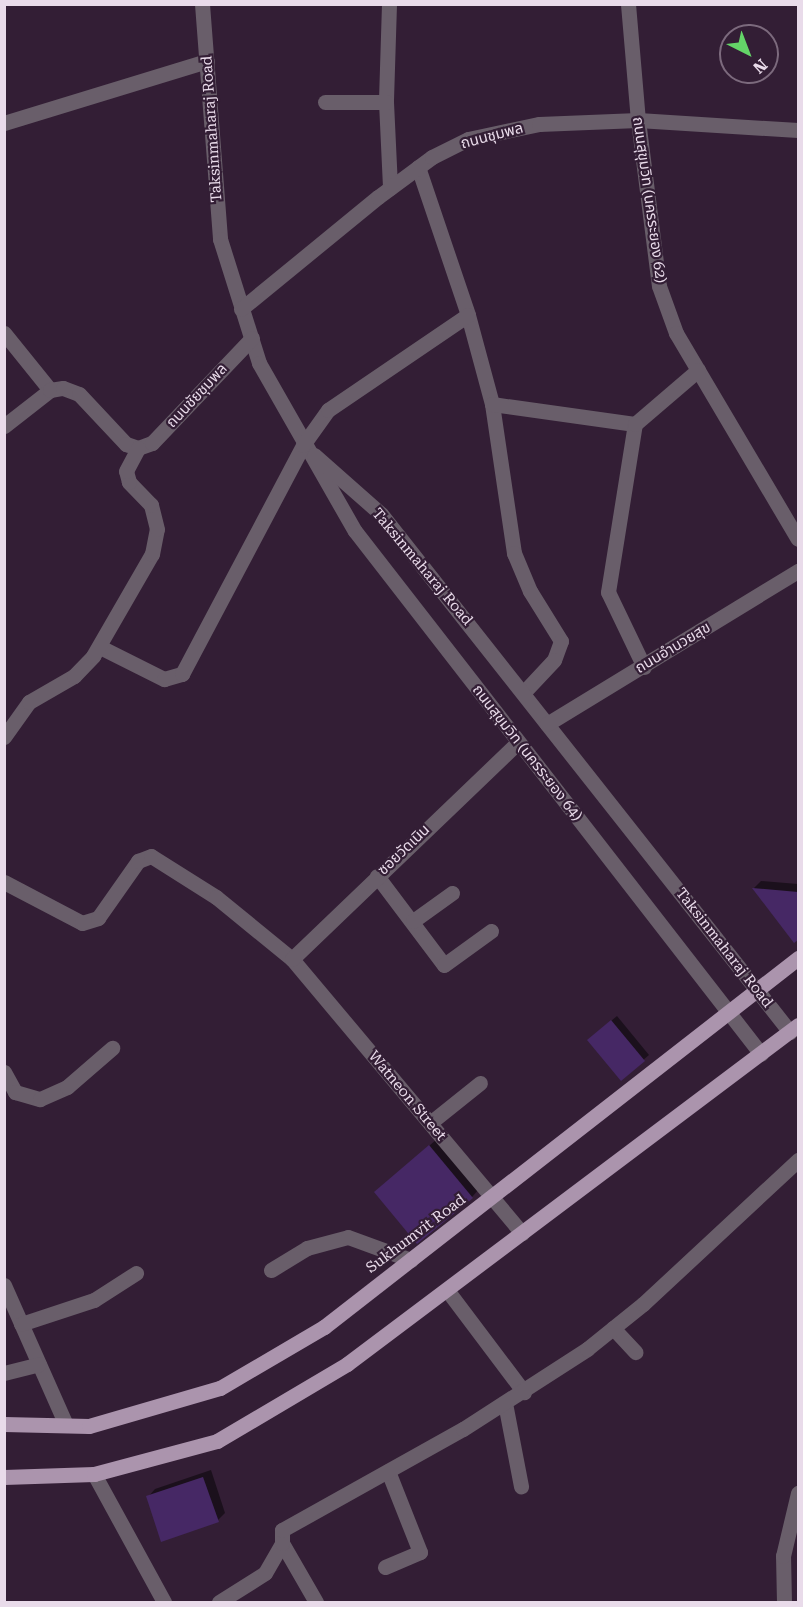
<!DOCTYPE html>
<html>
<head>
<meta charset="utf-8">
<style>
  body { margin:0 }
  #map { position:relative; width:803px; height:1607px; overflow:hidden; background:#331e35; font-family:"Roboto Serif","Noto Sans Thai",serif }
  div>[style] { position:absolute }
  .shadow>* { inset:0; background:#0007 }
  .building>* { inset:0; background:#462865 }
  .minor>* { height:15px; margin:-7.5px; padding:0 7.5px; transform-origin:7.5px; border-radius:7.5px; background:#695e6a }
  .major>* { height:15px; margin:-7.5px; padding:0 7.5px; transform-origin:7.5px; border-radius:7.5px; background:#ab94ad }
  span { translate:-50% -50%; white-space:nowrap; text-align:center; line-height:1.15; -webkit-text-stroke:4.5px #331e35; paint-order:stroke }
  .street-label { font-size:15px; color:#e9dbea }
  .frame { position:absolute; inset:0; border:6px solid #e9dbea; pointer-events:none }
  .north { position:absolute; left:719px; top:24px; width:60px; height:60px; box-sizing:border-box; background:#331e35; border:2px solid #7c6a7d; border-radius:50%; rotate:138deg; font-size:16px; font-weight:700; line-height:24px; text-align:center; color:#e9dbea }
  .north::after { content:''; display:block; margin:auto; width:21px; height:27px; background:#64d468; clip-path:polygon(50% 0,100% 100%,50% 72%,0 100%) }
</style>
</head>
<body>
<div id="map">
  <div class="shadow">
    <div style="clip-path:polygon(761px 881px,798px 884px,798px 938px,794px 941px,754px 888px)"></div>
    <div style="clip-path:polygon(617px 1016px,649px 1055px,621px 1079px,594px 1035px)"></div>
    <div style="clip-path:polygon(437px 1139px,479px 1189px,472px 1197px,376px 1192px)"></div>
    <div style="clip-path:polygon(211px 1470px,225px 1513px,218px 1520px,148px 1497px,155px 1489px)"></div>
  </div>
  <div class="building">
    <div style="clip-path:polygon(752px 888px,798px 892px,798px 940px,794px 943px)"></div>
    <div style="clip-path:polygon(611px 1020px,645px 1061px,621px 1081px,587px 1040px)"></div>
    <div style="clip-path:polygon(429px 1145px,473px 1198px,417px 1244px,374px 1192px)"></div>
    <div style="clip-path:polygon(203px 1477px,219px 1522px,161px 1542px,146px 1496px)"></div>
  </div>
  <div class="minor">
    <div style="left:202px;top:4px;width:236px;rotate:85.6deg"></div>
    <div style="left:220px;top:239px;width:130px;rotate:72.5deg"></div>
    <div style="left:259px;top:363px;width:193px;rotate:60.3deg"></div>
    <div style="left:355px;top:531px;width:662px;rotate:52.18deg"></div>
    <div style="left:389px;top:4px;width:98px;rotate:91.8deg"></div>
    <div style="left:386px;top:102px;width:86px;rotate:87.3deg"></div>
    <div style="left:628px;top:4px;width:116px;rotate:85.1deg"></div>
    <div style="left:638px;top:120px;width:167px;rotate:82.8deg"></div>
    <div style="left:659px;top:286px;width:50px;rotate:70.1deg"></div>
    <div style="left:676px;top:333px;width:239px;rotate:59.4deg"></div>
    <div style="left:325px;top:102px;width:61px"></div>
    <div style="left:4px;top:123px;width:212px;rotate:-17deg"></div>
    <div style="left:418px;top:167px;width:156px;rotate:71.3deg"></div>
    <div style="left:468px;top:315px;width:92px;rotate:74.9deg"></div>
    <div style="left:492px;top:404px;width:151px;rotate:81.6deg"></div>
    <div style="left:514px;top:553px;width:41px;rotate:67.2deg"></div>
    <div style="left:530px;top:591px;width:59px;rotate:58.2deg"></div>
    <div style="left:561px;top:641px;width:20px;rotate:110deg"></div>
    <div style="left:554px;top:660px;width:45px;rotate:133.2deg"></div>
    <div style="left:241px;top:309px;width:177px;rotate:-39.3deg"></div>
    <div style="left:378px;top:197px;width:67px;rotate:-36.5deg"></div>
    <div style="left:432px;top:157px;width:40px;rotate:-26.6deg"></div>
    <div style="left:468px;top:139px;width:73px;rotate:-11.9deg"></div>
    <div style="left:539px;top:124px;width:99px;rotate:-2.3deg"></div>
    <div style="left:638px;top:120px;width:160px;rotate:3.6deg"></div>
    <div style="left:4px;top:333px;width:73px;rotate:51.1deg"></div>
    <div style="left:492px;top:404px;width:144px;rotate:8deg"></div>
    <div style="left:4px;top:426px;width:58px;rotate:-38deg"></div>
    <div style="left:50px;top:390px;width:13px;rotate:-9deg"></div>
    <div style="left:63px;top:388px;width:17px;rotate:21deg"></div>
    <div style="left:79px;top:394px;width:69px;rotate:46.8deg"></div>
    <div style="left:126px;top:444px;width:13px;rotate:18deg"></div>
    <div style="left:138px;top:448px;width:15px;rotate:-20deg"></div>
    <div style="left:152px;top:443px;width:145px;rotate:-46.4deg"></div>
    <div style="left:314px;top:455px;width:89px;rotate:41.4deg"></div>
    <div style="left:381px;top:514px;width:660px;rotate:51.71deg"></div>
    <div style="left:100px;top:647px;width:72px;rotate:26.6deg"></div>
    <div style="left:164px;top:679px;width:19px;rotate:-16deg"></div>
    <div style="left:182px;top:674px;width:259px;rotate:-62.1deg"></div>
    <div style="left:303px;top:445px;width:43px;rotate:-54.5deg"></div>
    <div style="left:328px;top:410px;width:169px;rotate:-34.2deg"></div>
    <div style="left:644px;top:667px;width:83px;rotate:-115.6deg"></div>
    <div style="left:608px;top:592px;width:170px;rotate:-80.9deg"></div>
    <div style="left:635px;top:424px;width:83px;rotate:-40.6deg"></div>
    <div style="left:547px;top:724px;width:294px;rotate:-31.4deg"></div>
    <div style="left:4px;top:737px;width:43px;rotate:-54.5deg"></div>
    <div style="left:29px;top:702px;width:52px;rotate:-30deg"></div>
    <div style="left:74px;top:676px;width:28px;rotate:-46deg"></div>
    <div style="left:93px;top:656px;width:118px;rotate:-60deg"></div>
    <div style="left:152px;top:554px;width:25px;rotate:-79deg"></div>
    <div style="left:157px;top:529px;width:25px;rotate:-104deg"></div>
    <div style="left:151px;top:505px;width:32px;rotate:-134deg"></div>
    <div style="left:129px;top:482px;width:11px;rotate:-105deg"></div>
    <div style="left:126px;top:471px;width:26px;rotate:-62deg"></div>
    <div style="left:377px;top:876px;width:111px;rotate:53deg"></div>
    <div style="left:444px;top:965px;width:58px;rotate:-35.9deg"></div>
    <div style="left:4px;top:882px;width:88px;rotate:27.7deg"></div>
    <div style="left:82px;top:923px;width:17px;rotate:-17deg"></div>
    <div style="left:98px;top:918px;width:70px;rotate:-54.9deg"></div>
    <div style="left:138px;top:861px;width:14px;rotate:-21deg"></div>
    <div style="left:151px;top:856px;width:77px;rotate:32.2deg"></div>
    <div style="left:216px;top:897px;width:98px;rotate:39.2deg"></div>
    <div style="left:292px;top:959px;width:358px;rotate:50deg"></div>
    <div style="left:413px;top:921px;width:48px;rotate:-35.7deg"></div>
    <div style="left:292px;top:959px;width:313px;rotate:-43.8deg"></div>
    <div style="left:4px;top:1072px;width:23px;rotate:61deg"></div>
    <div style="left:15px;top:1092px;width:26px;rotate:16deg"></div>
    <div style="left:40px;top:1099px;width:30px;rotate:-24deg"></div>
    <div style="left:67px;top:1087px;width:60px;rotate:-40.9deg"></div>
    <div style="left:430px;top:1123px;width:64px;rotate:-38.7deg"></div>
    <div style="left:271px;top:1270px;width:42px;rotate:-31.4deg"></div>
    <div style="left:307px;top:1248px;width:42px;rotate:-15deg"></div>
    <div style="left:348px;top:1237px;width:67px;rotate:20.1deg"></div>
    <div style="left:4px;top:1285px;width:153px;rotate:66.1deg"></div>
    <div style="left:447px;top:1290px;width:128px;rotate:53deg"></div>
    <div style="left:21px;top:1324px;width:77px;rotate:-18.2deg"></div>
    <div style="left:94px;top:1300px;width:50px;rotate:-32.7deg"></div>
    <div style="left:613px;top:1328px;width:33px;rotate:47deg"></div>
    <div style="left:4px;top:1373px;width:36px;rotate:-14deg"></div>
    <div style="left:505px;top:1403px;width:85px;rotate:79.1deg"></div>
    <div style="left:94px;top:1474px;width:146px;rotate:61.3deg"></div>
    <div style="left:282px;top:1543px;width:68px;rotate:60deg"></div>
    <div style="left:385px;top:1567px;width:38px;rotate:-23deg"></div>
    <div style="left:420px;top:1552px;width:87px;rotate:-111.6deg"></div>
    <div style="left:219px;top:1602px;width:54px;rotate:-32.2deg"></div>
    <div style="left:265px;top:1573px;width:34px;rotate:-60deg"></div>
    <div style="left:282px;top:1543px;width:13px;rotate:-90deg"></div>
    <div style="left:282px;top:1530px;width:207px;rotate:-29.2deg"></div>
    <div style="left:463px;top:1429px;width:148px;rotate:-32.8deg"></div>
    <div style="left:587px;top:1349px;width:72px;rotate:-38.8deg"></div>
    <div style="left:643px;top:1304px;width:212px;rotate:-42.9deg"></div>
    <div style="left:784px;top:1602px;width:46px;rotate:-91.2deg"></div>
    <div style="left:783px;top:1556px;width:65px;rotate:-76.6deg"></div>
  </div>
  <div class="major">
    <div style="left:4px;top:1424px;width:85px;rotate:1.3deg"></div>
    <div style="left:89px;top:1426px;width:136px;rotate:-16.2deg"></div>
    <div style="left:220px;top:1388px;width:121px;rotate:-30.4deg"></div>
    <div style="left:324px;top:1327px;width:601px;rotate:-37.9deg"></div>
    <div style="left:4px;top:1477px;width:90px;rotate:-1.9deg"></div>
    <div style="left:94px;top:1474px;width:127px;rotate:-15deg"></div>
    <div style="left:217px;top:1441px;width:151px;rotate:-30.6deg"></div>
    <div style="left:347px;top:1364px;width:564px;rotate:-36.93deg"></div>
  </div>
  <div class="street-label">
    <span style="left:212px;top:129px;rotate:-94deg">Taksinmaharaj Road</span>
    <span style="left:492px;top:136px;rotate:-15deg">ถนนชุมพล</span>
    <span style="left:649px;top:200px;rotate:82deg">ถนนสุขุมวิท (นครระยอง 62)</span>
    <span style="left:197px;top:396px;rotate:-47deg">ถนนชัยชุมพล</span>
    <span style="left:422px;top:567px;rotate:50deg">Taksinmaharaj Road</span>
    <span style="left:673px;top:648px;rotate:-31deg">ถนนอำนวยสุข</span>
    <span style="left:527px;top:753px;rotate:52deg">ถนนสุขุมวิท (นครระยอง 64)</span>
    <span style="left:404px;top:850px;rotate:-44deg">ซอยวัดเนิน</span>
    <span style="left:724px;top:948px;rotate:52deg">Taksinmaharaj Road</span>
    <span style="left:407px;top:1096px;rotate:50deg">Watneon Street</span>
    <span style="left:416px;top:1234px;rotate:-37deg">Sukhumvit Road</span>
  </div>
  <div class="frame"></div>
  <div class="north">N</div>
</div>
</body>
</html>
